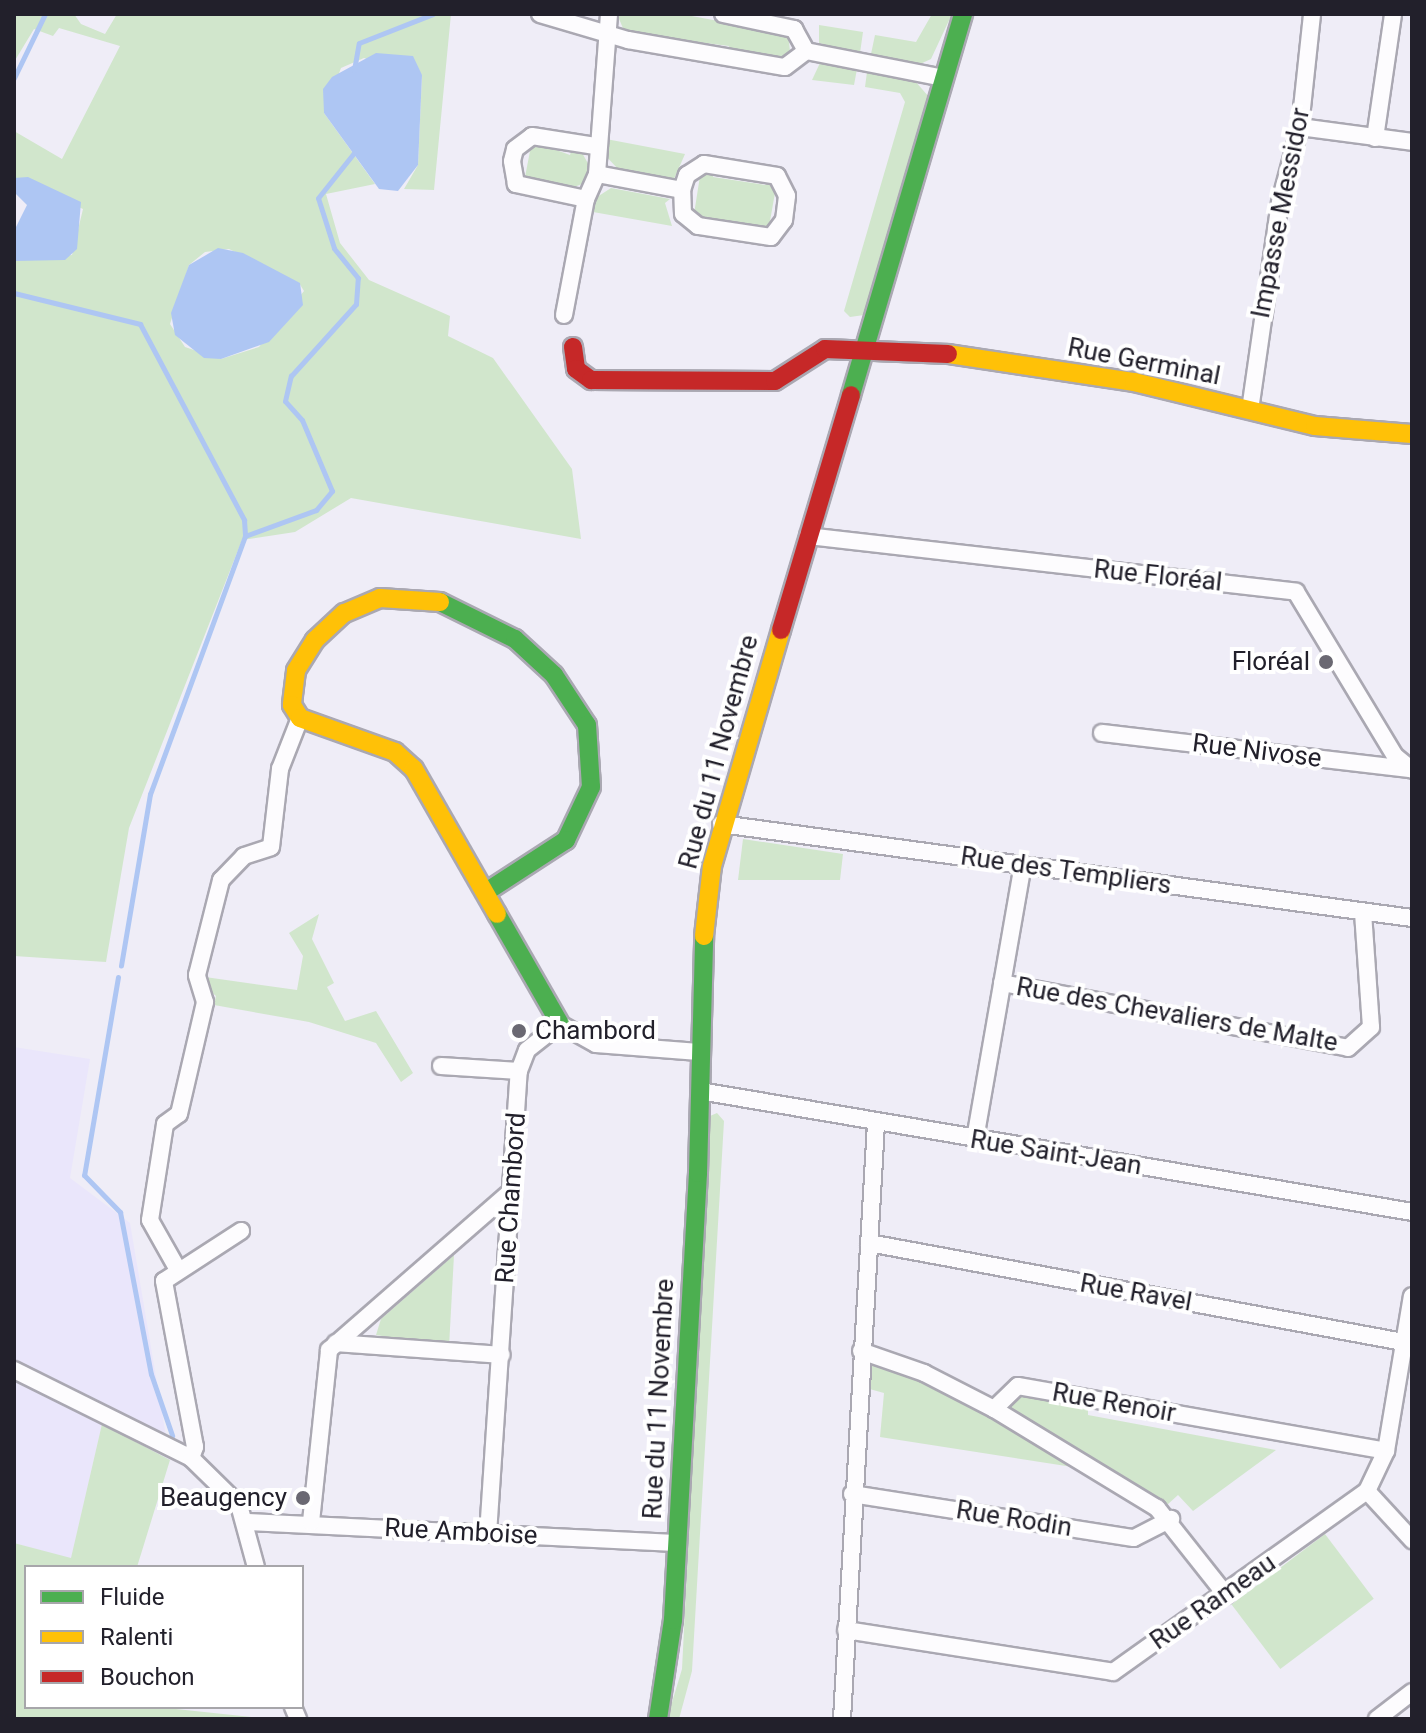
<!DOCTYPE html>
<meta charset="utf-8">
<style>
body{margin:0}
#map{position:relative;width:1426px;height:1733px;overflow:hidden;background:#efedf7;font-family:Roboto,sans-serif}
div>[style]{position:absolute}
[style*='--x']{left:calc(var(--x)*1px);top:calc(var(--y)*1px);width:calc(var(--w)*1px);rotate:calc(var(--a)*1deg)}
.built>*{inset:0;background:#eae6fb}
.green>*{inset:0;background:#d1e6cc;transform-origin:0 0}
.water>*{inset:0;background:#aec6f3}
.stream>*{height:5px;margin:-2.5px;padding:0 2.5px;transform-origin:2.5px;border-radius:2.5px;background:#aec6f3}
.roads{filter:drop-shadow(2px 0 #aaa8b2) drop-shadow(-2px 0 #aaa8b2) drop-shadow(0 2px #aaa8b2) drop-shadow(0 -2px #aaa8b2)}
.street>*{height:16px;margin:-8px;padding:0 8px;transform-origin:8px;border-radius:8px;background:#fdfcfe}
.fast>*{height:18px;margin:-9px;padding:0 9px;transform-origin:9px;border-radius:9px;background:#4caf50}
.slow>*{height:18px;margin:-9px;padding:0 9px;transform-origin:9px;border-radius:9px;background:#ffc107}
.jam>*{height:18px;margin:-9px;padding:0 9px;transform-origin:9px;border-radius:9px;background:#c62828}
.dots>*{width:22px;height:22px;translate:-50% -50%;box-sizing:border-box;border:4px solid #fff;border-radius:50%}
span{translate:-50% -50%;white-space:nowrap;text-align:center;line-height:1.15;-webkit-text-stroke:8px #fff;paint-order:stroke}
.street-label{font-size:26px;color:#22202b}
.poi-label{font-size:26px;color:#22202b}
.right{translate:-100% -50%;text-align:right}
.left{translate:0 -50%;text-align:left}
.frame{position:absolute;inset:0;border:16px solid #22202b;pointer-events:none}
.legend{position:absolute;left:24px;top:1565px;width:280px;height:144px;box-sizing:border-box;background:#fff;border:2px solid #a7a6aa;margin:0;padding:10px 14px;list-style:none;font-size:24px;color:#22202b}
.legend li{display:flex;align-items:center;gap:16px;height:40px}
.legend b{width:40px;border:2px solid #a7a6aa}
</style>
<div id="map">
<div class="built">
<i style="clip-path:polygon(14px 1047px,90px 1059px,70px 1178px,130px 1223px,170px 1460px,102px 1424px,71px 1559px,14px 1543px)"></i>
</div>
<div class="green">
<i style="clip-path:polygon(evenodd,14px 14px,74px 14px,81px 24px,105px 34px,117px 14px,451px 14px,434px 190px,404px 189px,418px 165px,422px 75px,364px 58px,341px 68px,324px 113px,375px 184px,326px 194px,340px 243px,369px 280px,450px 316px,448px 336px,493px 358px,572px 469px,581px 539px,351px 498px,295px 532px,242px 540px,129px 828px,106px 962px,14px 956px,14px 261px,72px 255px,83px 209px,14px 178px,14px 131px,62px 159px,120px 46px,59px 28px,53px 36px,34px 29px,14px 62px,14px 14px,229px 249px,299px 283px,304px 291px,259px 347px,221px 359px,185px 347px,170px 324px,189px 265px,205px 252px,229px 249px)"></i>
<i style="clip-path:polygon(617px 14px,681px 14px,788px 34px,790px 51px,777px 61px,728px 52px,729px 46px,625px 33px)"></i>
<i style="clip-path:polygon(932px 14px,952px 14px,931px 59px,920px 64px,871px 54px,875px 35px,916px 42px)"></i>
<i style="clip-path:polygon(819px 25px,863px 32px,860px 53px,819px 43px)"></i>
<i style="clip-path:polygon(820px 63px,857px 69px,854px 85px,812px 80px)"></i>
<i style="clip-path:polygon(867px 72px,915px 81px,929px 97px,864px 315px,850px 317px,844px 311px,905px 102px,900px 93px,865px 87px)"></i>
<i style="clip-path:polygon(606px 139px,685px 154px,674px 179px,618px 169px,603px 153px)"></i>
<i style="clip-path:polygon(537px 143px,570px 155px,572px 148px,581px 151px,590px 167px,585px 183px,563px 191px,563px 184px,530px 183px,525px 177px,531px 146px)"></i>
<i style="clip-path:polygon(714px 169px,713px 177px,765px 185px,771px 180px,781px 193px,775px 193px,770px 221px,776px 224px,769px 231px,707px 217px,706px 222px,694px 214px,700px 176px)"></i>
<i style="clip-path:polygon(611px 188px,670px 199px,665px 203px,672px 226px,593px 212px,594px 199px)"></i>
<i style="clip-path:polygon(743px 839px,843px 854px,840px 880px,738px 880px)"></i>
<i style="clip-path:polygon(319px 914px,312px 939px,334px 983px,327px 987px,345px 1021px,376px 1011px,413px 1073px,401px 1082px,376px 1043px,309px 1022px,214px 1005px,216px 996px,203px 985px,205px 977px,297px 990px,303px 956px,289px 933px)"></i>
<i style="clip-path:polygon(717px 1113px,724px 1121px,692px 1671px,679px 1719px,667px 1719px,682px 1669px,710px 1116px)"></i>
<i style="clip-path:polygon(454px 1255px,449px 1347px,376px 1335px,381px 1319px)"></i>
<i style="clip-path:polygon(878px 1363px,921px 1380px,1079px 1468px,880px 1437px,884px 1393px,866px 1388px,870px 1365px)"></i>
<i style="clip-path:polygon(1023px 1392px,1088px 1404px,1088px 1415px,1276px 1450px,1193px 1511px,1178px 1495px,1167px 1505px,1012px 1411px,1008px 1403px)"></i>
<i style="clip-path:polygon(102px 1424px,170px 1460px,137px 1567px,26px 1567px,26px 1707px,157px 1707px,270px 1719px,14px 1719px,14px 1543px,71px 1558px)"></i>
<i style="left:1325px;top:1534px;width:81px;height:117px;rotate:53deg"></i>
</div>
<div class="water">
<i style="clip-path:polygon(376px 53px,413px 56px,422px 75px,418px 165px,398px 191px,379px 189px,324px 113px,323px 89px,332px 77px)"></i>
<i style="clip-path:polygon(28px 177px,81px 202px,77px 249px,65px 260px,14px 261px,14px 231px,27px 205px,14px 192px,14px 178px)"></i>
<i style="clip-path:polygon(218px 248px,243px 253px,300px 283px,303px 305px,269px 342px,221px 359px,204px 358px,175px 335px,171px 313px,189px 265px)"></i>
</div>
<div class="stream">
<i style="--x:354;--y:70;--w:27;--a:-80"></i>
<i style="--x:359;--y:43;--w:79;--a:-21.4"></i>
<i style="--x:14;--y:78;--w:71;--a:-64.2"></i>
<i style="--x:14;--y:293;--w:130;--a:13.8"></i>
<i style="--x:140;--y:324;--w:222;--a:62"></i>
<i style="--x:244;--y:520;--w:16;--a:86"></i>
<i style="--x:245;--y:536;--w:275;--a:110.2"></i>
<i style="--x:150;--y:794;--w:174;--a:99.6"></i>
<i style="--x:245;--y:536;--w:76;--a:-20.1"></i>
<i style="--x:316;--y:510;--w:25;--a:-50"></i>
<i style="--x:332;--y:491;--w:77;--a:-112.9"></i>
<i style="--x:302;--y:420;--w:25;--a:-132"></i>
<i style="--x:285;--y:401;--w:26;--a:-77"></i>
<i style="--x:291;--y:376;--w:97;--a:-47.9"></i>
<i style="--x:356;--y:304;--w:26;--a:-86"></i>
<i style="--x:358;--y:278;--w:38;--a:-129"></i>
<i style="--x:334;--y:248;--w:52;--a:-107.7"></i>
<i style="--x:318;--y:198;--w:63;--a:-51.5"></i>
<i style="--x:118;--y:977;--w:201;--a:99.7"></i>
<i style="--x:84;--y:1175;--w:52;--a:45.8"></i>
<i style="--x:120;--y:1212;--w:165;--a:79.2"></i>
<i style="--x:151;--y:1374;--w:65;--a:71"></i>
</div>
<div class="roads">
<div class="street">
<i style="--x:540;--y:14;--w:92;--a:16.5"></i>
<i style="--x:628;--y:40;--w:159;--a:9.8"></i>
<i style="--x:785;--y:67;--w:26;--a:-37"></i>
<i style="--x:723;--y:14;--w:73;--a:11.9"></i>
<i style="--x:794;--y:29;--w:25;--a:61"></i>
<i style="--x:806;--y:51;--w:141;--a:11.1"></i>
<i style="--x:1300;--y:127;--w:113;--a:7.6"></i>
<i style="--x:1375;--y:138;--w:125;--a:-81.7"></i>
<i style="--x:597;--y:174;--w:86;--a:10.7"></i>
<i style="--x:682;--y:190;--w:16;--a:-72"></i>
<i style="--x:687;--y:175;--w:20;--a:-33"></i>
<i style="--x:704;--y:164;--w:74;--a:9.3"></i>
<i style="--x:777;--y:176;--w:22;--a:63"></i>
<i style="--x:787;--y:196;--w:24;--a:97"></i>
<i style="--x:784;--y:220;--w:21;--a:127"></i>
<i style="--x:771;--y:237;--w:74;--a:-171.4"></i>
<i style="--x:698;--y:226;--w:19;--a:-141"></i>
<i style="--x:683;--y:214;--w:24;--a:-92"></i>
<i style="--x:586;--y:199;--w:72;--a:-167.9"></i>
<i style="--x:516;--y:184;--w:23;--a:-100"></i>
<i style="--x:512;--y:161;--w:12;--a:-76"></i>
<i style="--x:515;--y:149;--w:21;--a:-37"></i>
<i style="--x:532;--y:136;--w:64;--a:9"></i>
<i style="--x:564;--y:315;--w:118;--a:-79.3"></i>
<i style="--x:586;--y:199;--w:27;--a:-66"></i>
<i style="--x:597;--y:174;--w:160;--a:-85.7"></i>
<i style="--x:1250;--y:410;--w:210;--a:-81.8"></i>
<i style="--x:1280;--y:202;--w:78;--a:-75.1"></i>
<i style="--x:1300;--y:127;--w:114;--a:-83.9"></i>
<i style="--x:808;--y:536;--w:491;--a:6.5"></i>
<i style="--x:1296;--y:592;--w:192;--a:58.9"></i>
<i style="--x:1395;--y:756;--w:22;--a:39"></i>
<i style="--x:1102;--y:733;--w:310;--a:6.7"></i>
<i style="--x:721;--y:824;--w:697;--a:7.75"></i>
<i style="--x:1002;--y:983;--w:352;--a:10.6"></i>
<i style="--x:1348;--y:1048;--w:31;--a:-42"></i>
<i style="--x:1371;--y:1027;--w:115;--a:-94"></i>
<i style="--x:441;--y:1066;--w:78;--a:3.7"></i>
<i style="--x:700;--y:1091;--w:722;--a:9.64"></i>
<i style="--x:975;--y:1139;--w:278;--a:-80.1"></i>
<i style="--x:869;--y:1243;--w:543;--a:10.5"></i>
<i style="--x:177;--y:1268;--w:55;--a:-119.4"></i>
<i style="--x:150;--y:1220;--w:97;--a:-81.1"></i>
<i style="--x:165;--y:1124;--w:17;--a:-36"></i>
<i style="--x:179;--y:1114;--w:115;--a:-76.9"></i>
<i style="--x:205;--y:1002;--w:28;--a:-107"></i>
<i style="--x:197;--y:975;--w:98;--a:-75.8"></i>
<i style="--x:221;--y:880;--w:33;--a:-46"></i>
<i style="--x:244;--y:856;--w:28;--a:-18"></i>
<i style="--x:271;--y:847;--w:79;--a:-83.4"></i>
<i style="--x:280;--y:769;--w:55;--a:-68.6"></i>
<i style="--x:336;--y:1343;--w:166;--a:4.1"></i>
<i style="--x:861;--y:1351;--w:67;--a:19.2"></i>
<i style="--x:924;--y:1373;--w:79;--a:27.2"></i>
<i style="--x:994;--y:1409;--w:33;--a:-44"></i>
<i style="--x:1018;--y:1386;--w:374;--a:10"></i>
<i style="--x:14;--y:1370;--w:198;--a:26.4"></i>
<i style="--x:191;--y:1458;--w:67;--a:44.4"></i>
<i style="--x:239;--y:1505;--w:64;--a:74.7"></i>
<i style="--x:994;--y:1409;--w:191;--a:31.3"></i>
<i style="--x:1157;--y:1508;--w:111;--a:51.6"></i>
<i style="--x:191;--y:1458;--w:12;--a:-70"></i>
<i style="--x:195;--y:1447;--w:169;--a:-100.6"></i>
<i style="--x:164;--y:1281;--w:92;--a:-33"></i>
<i style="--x:1367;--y:1491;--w:67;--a:47.4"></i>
<i style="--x:852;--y:1494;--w:285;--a:8.9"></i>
<i style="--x:1134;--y:1538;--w:42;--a:-27.2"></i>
<i style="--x:246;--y:1522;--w:432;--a:2.8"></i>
<i style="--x:311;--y:1522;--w:173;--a:-84"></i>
<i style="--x:329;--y:1350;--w:240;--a:-41.1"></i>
<i style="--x:488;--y:1534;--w:464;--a:-86.2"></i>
<i style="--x:519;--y:1071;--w:22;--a:-69"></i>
<i style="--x:527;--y:1050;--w:42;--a:-38.2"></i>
<i style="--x:560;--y:1024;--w:41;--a:29.1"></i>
<i style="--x:596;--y:1044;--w:103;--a:4.4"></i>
<i style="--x:846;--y:1630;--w:270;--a:8.9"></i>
<i style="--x:1113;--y:1672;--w:312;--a:-35.5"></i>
<i style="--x:1367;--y:1491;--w:44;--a:-64.6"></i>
<i style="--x:1386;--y:1451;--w:157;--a:-80.5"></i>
<i style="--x:293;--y:1707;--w:13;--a:67"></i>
<i style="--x:842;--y:1719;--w:597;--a:-86.73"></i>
<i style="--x:1377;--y:1719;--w:44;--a:-37.6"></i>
</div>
<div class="fast">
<i style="--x:851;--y:395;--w:397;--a:-73.6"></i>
<i style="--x:440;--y:602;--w:84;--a:26.3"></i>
<i style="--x:515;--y:639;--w:53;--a:42.7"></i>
<i style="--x:554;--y:675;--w:60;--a:56.6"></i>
<i style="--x:587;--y:725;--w:62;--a:86.3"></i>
<i style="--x:591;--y:787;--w:59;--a:115.3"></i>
<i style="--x:566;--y:840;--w:95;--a:147"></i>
<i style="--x:497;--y:914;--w:127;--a:60.2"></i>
<i style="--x:658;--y:1719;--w:100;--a:-81.4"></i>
<i style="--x:673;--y:1620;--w:448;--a:-86.8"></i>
<i style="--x:698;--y:1173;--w:237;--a:-88.5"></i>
</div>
<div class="slow">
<i style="--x:948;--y:354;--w:188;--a:8.6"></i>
<i style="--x:1134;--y:382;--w:186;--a:13.7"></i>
<i style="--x:1315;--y:426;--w:97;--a:4.7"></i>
<i style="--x:440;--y:602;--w:60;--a:-176.2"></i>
<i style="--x:380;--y:598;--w:39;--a:157"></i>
<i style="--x:344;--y:613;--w:40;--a:137"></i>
<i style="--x:315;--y:640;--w:36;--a:122"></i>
<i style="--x:296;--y:671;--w:34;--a:97"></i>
<i style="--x:292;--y:705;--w:15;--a:58"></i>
<i style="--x:300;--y:718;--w:101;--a:19.7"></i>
<i style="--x:395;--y:752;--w:25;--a:42"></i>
<i style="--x:414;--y:769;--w:167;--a:60.2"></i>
<i style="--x:704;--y:936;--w:70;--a:-83.5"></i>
<i style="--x:712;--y:866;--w:246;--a:-73.7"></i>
</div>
<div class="jam">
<i style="--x:573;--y:347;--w:22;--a:82"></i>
<i style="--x:576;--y:369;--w:19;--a:36"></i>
<i style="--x:591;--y:380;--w:184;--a:0.3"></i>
<i style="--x:775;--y:381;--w:59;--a:-32.6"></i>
<i style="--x:825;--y:349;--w:123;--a:2.3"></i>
<i style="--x:781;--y:630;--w:245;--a:-73.4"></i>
</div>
</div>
<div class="dots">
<i style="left:1326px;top:662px;background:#6a6872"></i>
<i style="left:519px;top:1031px;background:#6a6872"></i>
<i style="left:303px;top:1498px;background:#6a6872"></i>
</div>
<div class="street-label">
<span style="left:1281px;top:213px;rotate:-79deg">Impasse Messidor</span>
<span style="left:1144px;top:362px;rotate:11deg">Rue Germinal</span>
<span style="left:1158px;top:576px;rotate:6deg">Rue Floréal</span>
<span style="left:1257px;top:751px;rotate:7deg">Rue Nivose</span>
<span style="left:719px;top:752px;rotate:-75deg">Rue du 11 Novembre</span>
<span style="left:1066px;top:871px;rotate:8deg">Rue des Templiers</span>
<span style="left:1177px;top:1015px;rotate:10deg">Rue des Chevaliers de Malte</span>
<span style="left:1056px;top:1153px;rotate:9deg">Rue Saint-Jean</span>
<span style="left:511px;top:1198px;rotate:-86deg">Rue Chambord</span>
<span style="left:1136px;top:1293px;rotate:10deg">Rue Ravel</span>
<span style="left:659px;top:1399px;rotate:-87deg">Rue du 11 Novembre</span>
<span style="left:1114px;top:1403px;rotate:10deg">Rue Renoir</span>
<span style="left:1014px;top:1519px;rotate:9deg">Rue Rodin</span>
<span style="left:461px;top:1532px;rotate:3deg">Rue Amboise</span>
<span style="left:1213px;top:1602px;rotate:-35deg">Rue Rameau</span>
</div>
<div class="poi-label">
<span class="right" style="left:1310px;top:662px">Floréal</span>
<span class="left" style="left:535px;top:1031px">Chambord</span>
<span class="right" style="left:287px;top:1498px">Beaugency</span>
</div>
<div class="frame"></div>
<ul class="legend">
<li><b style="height:10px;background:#4caf50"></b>Fluide</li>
<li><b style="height:10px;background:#ffc107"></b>Ralenti</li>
<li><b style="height:10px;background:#c62828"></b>Bouchon</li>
</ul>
</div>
